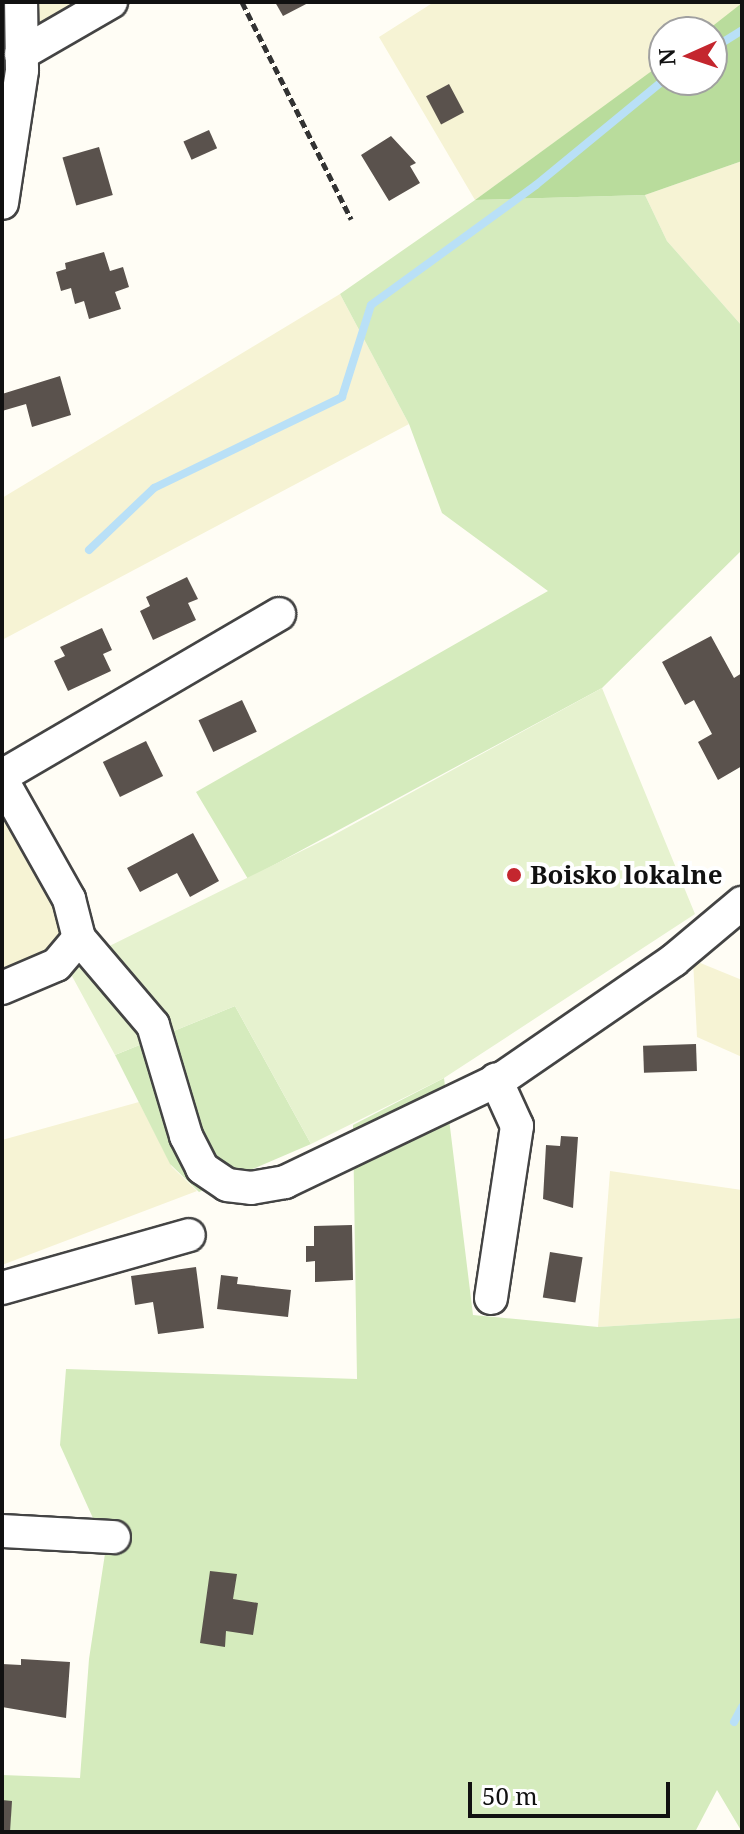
<!DOCTYPE html>
<style>
body{margin:0}
#map{position:relative;width:744px;height:1834px;overflow:hidden;background:#fffdf5;font-family:"Noto Serif",serif}
div>[style]{position:absolute}
[style*='--x']{left:calc(var(--x)*1px);top:calc(var(--y)*1px);width:calc(var(--w)*1px);rotate:calc(var(--a)*1deg)}
.farmland>*{inset:0;background:#f6f3d4}
.green>*{inset:0;background:#d5ebbd}
.forest>*{inset:0;background:#b9dc9c}
.pitch>*{inset:0;background:#e6f2cf}
.stream>*{height:8px;margin:-4px;padding:0 4px;transform-origin:4px;border-radius:4px;background:#b9e0f7}
.building>*{inset:0;background:#5a524d;transform-origin:0 0}
.path>*{height:5px;margin-top:-2.5px;transform-origin:0;background:repeating-linear-gradient(90deg,#333 0 8px,transparent 0 12px)}
.roads{filter:drop-shadow(2px 0 #444) drop-shadow(-2px 0 #444) drop-shadow(0 2px #444) drop-shadow(0 -2px #444)}
.minor>*{height:32px;margin:-16px;padding:0 16px;transform-origin:16px;border-radius:16px;background:#fff}
.dots>*{width:22px;height:22px;translate:-50% -50%;box-sizing:border-box;border:4px solid #fff;border-radius:50%}
span{translate:-50% -50%;white-space:nowrap;text-align:center;line-height:1.15;-webkit-text-stroke:8px #fff;paint-order:stroke}
.poi-label{font-size:26px;color:#111;font-weight:700}
.left{translate:0 -50%;text-align:left}
.frame{position:absolute;inset:0;border:4px solid #111;pointer-events:none}
.north{position:absolute;left:648px;top:16px;width:80px;height:80px;box-sizing:border-box;background:#fff;border:2px solid #a0a0a0;border-radius:50%;rotate:267deg;font-size:22px;font-weight:700;line-height:32px;text-align:center;color:#111}
.north::after{content:'';display:block;margin:auto;width:28px;height:36px;background:#c4262e;clip-path:polygon(50% 0,100% 100%,50% 72%,0 100%)}
.scale{position:absolute;left:468px;top:1782px;width:202px;height:36px;box-sizing:border-box;border:4px solid #111;border-top:0;padding-left:10px;font-size:24px;line-height:28px;white-space:nowrap;color:#111;-webkit-text-stroke:6px #fff;paint-order:stroke}
</style>
<div id="map">
<div class="farmland">
<i style="clip-path:polygon(2px 2px,93px 2px,2px 44px)"></i>
<i style="clip-path:polygon(434px 2px,742px 2px,742px 5px,708px 32px,664px 32px,664px 63px,475px 200px,379px 37px)"></i>
<i style="clip-path:polygon(742px 161px,742px 326px,667px 241px,645px 195px)"></i>
<i style="clip-path:polygon(340px 294px,409px 424px,2px 640px,2px 498px)"></i>
<i style="clip-path:polygon(2px 785px,54px 868px,67px 967px,2px 976px)"></i>
<i style="clip-path:polygon(693px 960px,742px 980px,742px 1057px,697px 1037px)"></i>
<i style="clip-path:polygon(139px 1102px,172px 1167px,197px 1191px,2px 1265px,2px 1140px)"></i>
<i style="clip-path:polygon(610px 1171px,742px 1190px,742px 1318px,598px 1327px)"></i>
</div>
<div class="green">
<i style="clip-path:polygon(645px 195px,667px 241px,742px 326px,742px 550px,602px 688px,248px 879px,196px 792px,548px 591px,442px 513px,409px 424px,340px 294px,475px 200px)"></i>
<i style="clip-path:polygon(235px 1006px,311px 1144px,199px 1192px,170px 1164px,115px 1055px)"></i>
<i style="clip-path:polygon(444px 1078px,473px 1315px,598px 1327px,742px 1318px,742px 1832px,717px 1790px,695px 1832px,2px 1832px,2px 1775px,80px 1778px,89px 1659px,106px 1547px,60px 1445px,66px 1369px,357px 1379px,353px 1125px)"></i>
</div>
<div class="forest">
<i style="clip-path:polygon(742px 3px,742px 161px,645px 195px,475px 200px,664px 62px,664px 80px,712px 80px,712px 32px,705px 32px)"></i>
</div>
<div class="pitch">
<i style="clip-path:polygon(602px 688px,695px 914px,444px 1078px,311px 1144px,235px 1006px,115px 1055px,67px 967px,332px 836px)"></i>
</div>
<div class="stream">
<i style="--x:712;--y:49;--w:36;--a:-32"></i>
<i style="--x:89;--y:550;--w:90;--a:-43.6"></i>
<i style="--x:154;--y:488;--w:209;--a:-25.8"></i>
<i style="--x:342;--y:397;--w:96;--a:-72.5"></i>
<i style="--x:371;--y:305;--w:204;--a:-36"></i>
<i style="--x:536;--y:185;--w:166;--a:-39.4"></i>
<i style="--x:734;--y:1722;--w:17;--a:-62"></i>
</div>
<div class="building">
<i style="clip-path:polygon(275px 2px,310px 2px,283px 16px)"></i>
<i style="left:449px;top:84px;width:32px;height:26px;rotate:62deg"></i>
<i style="left:209px;top:130px;width:20px;height:28px;rotate:66deg"></i>
<i style="clip-path:polygon(391px 136px,416px 163px,410px 166px,420px 183px,389px 201px,361px 155px)"></i>
<i style="left:99px;top:147px;width:50px;height:38px;rotate:74deg"></i>
<i style="clip-path:polygon(104px 252px,110px 271px,123px 267px,129px 287px,115px 292px,121px 309px,89px 319px,84px 301px,75px 304px,71px 288px,61px 291px,56px 272px,66px 269px,65px 263px)"></i>
<i style="clip-path:polygon(60px 376px,71px 415px,32px 427px,26px 404px,2px 411px,2px 394px)"></i>
<i style="clip-path:polygon(187px 577px,198px 599px,188px 603px,196px 620px,153px 640px,140px 611px,150px 606px,146px 597px)"></i>
<i style="clip-path:polygon(102px 628px,112px 650px,103px 654px,111px 671px,68px 691px,54px 661px,65px 656px,60px 647px)"></i>
<i style="clip-path:polygon(711px 636px,734px 678px,742px 673px,742px 766px,718px 780px,698px 742px,712px 734px,694px 700px,685px 705px,662px 662px)"></i>
<i style="left:242px;top:700px;width:35px;height:48px;rotate:65deg"></i>
<i style="left:146px;top:741px;width:39px;height:48px;rotate:64deg"></i>
<i style="clip-path:polygon(193px 833px,219px 881px,190px 897px,177px 873px,140px 892px,127px 868px)"></i>
<i style="left:696px;top:1044px;width:27px;height:53px;rotate:88deg"></i>
<i style="clip-path:polygon(561px 1136px,578px 1137px,573px 1208px,543px 1199px,546px 1145px,560px 1146px)"></i>
<i style="clip-path:polygon(352px 1225px,353px 1280px,315px 1282px,315px 1261px,306px 1262px,306px 1246px,314px 1246px,314px 1226px)"></i>
<i style="left:550px;top:1252px;width:33px;height:46px;rotate:9deg"></i>
<i style="clip-path:polygon(196px 1267px,204px 1328px,158px 1334px,153px 1302px,135px 1305px,131px 1276px)"></i>
<i style="clip-path:polygon(221px 1275px,238px 1277px,237px 1284px,291px 1290px,288px 1317px,217px 1309px)"></i>
<i style="clip-path:polygon(210px 1571px,237px 1574px,233px 1599px,258px 1603px,253px 1635px,226px 1631px,225px 1647px,200px 1643px)"></i>
<i style="clip-path:polygon(21px 1659px,70px 1662px,66px 1718px,2px 1707px,2px 1664px,21px 1665px)"></i>
<i style="clip-path:polygon(2px 1800px,12px 1801px,10px 1832px,2px 1832px)"></i>
</div>
<div class="path">
<i style="--x:242;--y:2;--w:243;--a:63.3"></i>
</div>
<div class="roads">
<div class="minor">
<i style="--x:21;--y:54;--w:104;--a:-30"></i>
<i style="--x:2;--y:203;--w:134;--a:-81.4"></i>
<i style="--x:22;--y:70;--w:68;--a:-90.8"></i>
<i style="--x:2;--y:776;--w:321;--a:-30.3"></i>
<i style="--x:2;--y:780;--w:137;--a:60.6"></i>
<i style="--x:69;--y:899;--w:40;--a:75.6"></i>
<i style="--x:79;--y:938;--w:35;--a:130"></i>
<i style="--x:56;--y:965;--w:59;--a:156.9"></i>
<i style="--x:79;--y:938;--w:114;--a:49.6"></i>
<i style="--x:153;--y:1025;--w:116;--a:73.4"></i>
<i style="--x:186;--y:1136;--w:36;--a:63"></i>
<i style="--x:202;--y:1168;--w:30;--a:34"></i>
<i style="--x:227;--y:1185;--w:24;--a:7"></i>
<i style="--x:251;--y:1188;--w:35;--a:-10"></i>
<i style="--x:285;--y:1182;--w:243;--a:-25.6"></i>
<i style="--x:504;--y:1077;--w:206;--a:-34.5"></i>
<i style="--x:674;--y:960;--w:89;--a:-40"></i>
<i style="--x:2;--y:1288;--w:194;--a:-15.8"></i>
<i style="--x:491;--y:1298;--w:174;--a:-81.4"></i>
<i style="--x:517;--y:1126;--w:51;--a:-114.5"></i>
<i style="--x:2;--y:1531;--w:112;--a:3.1"></i>
</div>
</div>
<div class="dots">
<i style="left:514px;top:875px;background:#c4262e"></i>
</div>
<div class="poi-label">
<span class="left" style="left:530px;top:875px">Boisko lokalne</span>
</div>
<div class="frame"></div>
<div class="north">N</div>
<div class="scale">50 m</div>
</div>
